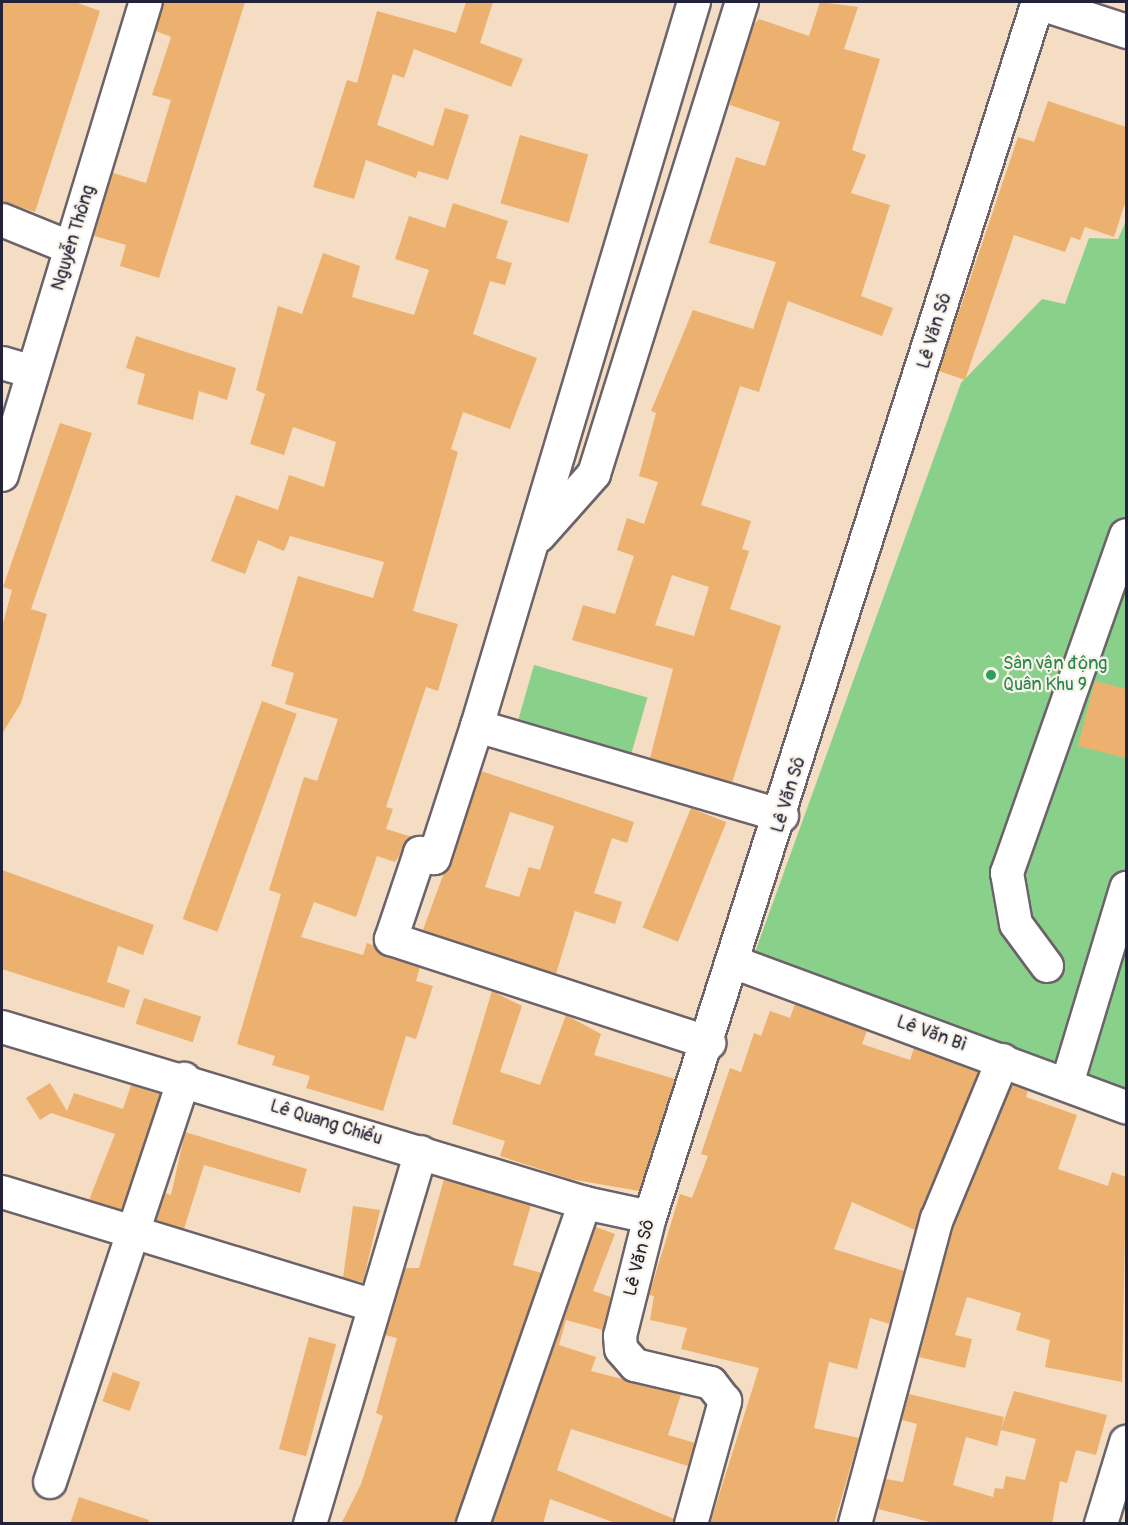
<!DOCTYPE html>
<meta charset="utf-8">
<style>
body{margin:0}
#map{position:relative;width:1128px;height:1525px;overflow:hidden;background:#f4ddc2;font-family:Pangolin,sans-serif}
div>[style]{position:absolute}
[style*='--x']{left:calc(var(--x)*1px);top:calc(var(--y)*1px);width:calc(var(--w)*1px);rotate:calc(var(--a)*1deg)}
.green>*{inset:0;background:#89d08b;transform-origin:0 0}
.building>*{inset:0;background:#ecb16f;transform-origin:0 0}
.roads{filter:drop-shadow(2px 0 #6c636a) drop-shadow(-2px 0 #6c636a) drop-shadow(0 2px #6c636a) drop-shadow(0 -2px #6c636a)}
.minor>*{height:32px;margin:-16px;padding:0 16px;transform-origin:16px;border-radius:16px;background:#fff}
.highway>*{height:33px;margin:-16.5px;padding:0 16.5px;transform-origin:16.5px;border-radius:16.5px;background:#fff}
.dots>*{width:16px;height:16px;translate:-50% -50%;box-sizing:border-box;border:3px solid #f7f3e8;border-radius:50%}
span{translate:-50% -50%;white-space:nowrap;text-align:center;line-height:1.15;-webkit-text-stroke:4.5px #f7f3e8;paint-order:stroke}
.street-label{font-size:18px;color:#22223b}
.leisure-label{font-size:18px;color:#27864d}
.left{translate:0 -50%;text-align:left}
.frame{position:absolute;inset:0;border:3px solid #22223b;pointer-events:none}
</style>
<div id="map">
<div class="green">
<i style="clip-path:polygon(1126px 221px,1126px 1101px,750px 966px,961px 383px,1042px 299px,1065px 304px,1089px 238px,1118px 239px)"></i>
<i style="left:534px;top:665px;width:118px;height:58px;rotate:16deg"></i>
</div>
<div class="building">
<i style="clip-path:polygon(2px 2px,75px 2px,100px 11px,35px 212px,2px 201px)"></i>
<i style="clip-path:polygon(164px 2px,245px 2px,159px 278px,120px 266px,126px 245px,94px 236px,113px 173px,146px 183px,171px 100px,152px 95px,171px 37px,156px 31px)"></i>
<i style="clip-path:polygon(466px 2px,493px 2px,480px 43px,523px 59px,511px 87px,414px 49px,404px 78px,393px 74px,377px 125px,433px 146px,445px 108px,469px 115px,448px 180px,418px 171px,416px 178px,366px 160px,354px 199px,313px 187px,347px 80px,357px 83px,377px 11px,456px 33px)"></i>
<i style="clip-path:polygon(evenodd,820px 2px,858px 7px,844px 49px,880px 59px,852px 150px,866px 155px,851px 193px,890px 205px,861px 296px,893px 308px,882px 336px,788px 301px,759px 392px,740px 386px,701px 505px,751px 521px,742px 549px,749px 551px,730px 609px,781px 626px,732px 783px,650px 758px,673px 669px,572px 640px,583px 605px,615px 614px,634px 556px,617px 550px,627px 518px,644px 524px,658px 482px,639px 476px,656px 413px,651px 411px,693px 310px,753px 329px,776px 262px,709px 243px,736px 157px,765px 166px,780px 122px,730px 105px,732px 93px,754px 24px,759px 19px,809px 36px,820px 2px,672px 575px,709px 587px,694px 636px,655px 625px,672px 575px)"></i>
<i style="clip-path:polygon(1048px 101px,1126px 127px,1126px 200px,1114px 237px,1085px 227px,1080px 240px,1071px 237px,1065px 252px,1014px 235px,965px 380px,939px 371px,1018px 137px,1034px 142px)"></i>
<i style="left:520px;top:135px;width:71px;height:71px;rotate:16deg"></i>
<i style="clip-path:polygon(453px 203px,508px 221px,496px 258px,512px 263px,505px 285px,490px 281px,473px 334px,537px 358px,510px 429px,463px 412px,451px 449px,458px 452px,413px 611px,458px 624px,438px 691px,426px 687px,386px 807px,393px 809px,386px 829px,412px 837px,395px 862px,377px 856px,356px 917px,314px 902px,301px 937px,363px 955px,367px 943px,375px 946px,385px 956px,420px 967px,416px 981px,433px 986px,416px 1039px,406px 1036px,383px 1111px,306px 1088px,310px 1076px,272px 1065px,275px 1056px,237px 1044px,281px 894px,269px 890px,304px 777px,317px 781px,338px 719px,285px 704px,294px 673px,271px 666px,298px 576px,373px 598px,384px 562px,290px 536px,284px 551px,258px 540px,245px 574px,211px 561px,236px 495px,278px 510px,289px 475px,324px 487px,336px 442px,293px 427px,284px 455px,250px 444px,265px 394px,256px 390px,278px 306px,302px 314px,323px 253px,360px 266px,352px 297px,414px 315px,429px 270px,395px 259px,409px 216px,445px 228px)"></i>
<i style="clip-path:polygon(136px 336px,236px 368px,227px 400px,199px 391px,193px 420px,137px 404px,145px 374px,126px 368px)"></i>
<i style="clip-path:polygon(60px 423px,92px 433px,31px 609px,47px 614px,21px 703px,2px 734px,2px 627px,12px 590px,3px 587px)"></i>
<i style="clip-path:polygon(1095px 681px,1126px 689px,1126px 758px,1078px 746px)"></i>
<i style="left:262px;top:701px;width:37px;height:232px;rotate:20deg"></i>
<i style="clip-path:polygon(evenodd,481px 771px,634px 822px,627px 843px,612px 838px,594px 893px,622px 902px,615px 924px,575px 911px,556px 974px,423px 930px,481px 771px,510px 812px,554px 826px,540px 870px,529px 867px,519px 897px,485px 887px,510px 812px)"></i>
<i style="left:691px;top:808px;width:38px;height:129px;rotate:22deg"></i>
<i style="clip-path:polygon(2px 870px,154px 925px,143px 955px,118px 946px,107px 982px,130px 990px,124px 1008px,2px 969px)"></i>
<i style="clip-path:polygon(492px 991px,522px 1006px,500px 1072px,540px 1085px,566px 1015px,601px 1034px,594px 1055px,675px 1079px,639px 1191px,570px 1179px,500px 1156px,505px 1141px,452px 1124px)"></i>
<i style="left:144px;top:998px;width:60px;height:27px;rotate:18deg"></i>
<i style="clip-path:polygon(795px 1004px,867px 1031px,862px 1044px,910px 1060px,914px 1048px,979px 1072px,915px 1230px,852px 1202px,834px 1249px,904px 1271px,890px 1324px,870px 1318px,857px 1369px,829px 1362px,814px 1428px,859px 1438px,834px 1524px,710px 1524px,759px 1368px,681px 1349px,687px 1328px,650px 1320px,654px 1296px,649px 1295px,680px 1194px,692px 1198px,708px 1156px,701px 1154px,730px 1068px,741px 1072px,754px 1033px,761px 1036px,770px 1011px,790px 1018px)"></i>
<i style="clip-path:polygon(50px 1083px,67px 1111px,74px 1093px,123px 1109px,131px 1085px,160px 1094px,122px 1210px,89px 1200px,115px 1134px,51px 1113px,40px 1120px,26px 1098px)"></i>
<i style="clip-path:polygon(1012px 1084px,1028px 1090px,1026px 1097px,1077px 1115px,1058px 1169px,1108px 1186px,1112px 1172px,1126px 1177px,1122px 1382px,1045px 1367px,1050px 1340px,1016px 1330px,1021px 1313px,967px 1297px,955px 1335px,972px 1339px,965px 1368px,919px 1357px,954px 1225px)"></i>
<i style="clip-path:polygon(185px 1132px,307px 1169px,300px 1193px,204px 1165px,184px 1229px,156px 1220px,165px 1193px,171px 1195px)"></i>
<i style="clip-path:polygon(444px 1179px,531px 1205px,513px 1265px,542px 1273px,456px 1524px,341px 1524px,361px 1484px,383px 1416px,376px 1413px,397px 1338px,385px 1335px,405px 1268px,419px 1268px)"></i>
<i style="clip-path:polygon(353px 1206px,380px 1210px,363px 1282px,343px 1278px)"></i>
<i style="clip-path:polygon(596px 1227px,615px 1234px,593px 1291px,611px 1297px,603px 1330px,566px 1320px,559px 1345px,596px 1357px,591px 1371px,681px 1394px,668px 1435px,695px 1443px,688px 1466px,571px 1429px,557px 1470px,674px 1519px,674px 1524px,618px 1524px,550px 1499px,543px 1524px,492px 1524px)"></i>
<i style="left:309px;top:1337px;width:28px;height:116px;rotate:15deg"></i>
<i style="left:113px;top:1372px;width:29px;height:31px;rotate:20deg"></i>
<i style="clip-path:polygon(evenodd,1014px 1391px,1107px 1415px,1096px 1455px,1076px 1450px,1067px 1483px,1060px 1481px,1052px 1524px,938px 1524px,878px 1509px,886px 1479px,903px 1482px,917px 1424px,902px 1420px,909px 1394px,1004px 1417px,1001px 1430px,1014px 1391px,1001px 1430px,1036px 1439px,1025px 1480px,1006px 1476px,1003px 1489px,995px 1488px,993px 1497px,953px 1485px,966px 1437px,997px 1446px,1001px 1430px)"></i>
<i style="clip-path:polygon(79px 1497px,149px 1520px,148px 1524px,70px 1524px)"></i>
</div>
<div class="roads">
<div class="minor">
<i style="--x:694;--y:2;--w:756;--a:106.68"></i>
<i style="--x:477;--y:726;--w:139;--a:108"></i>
<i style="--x:434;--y:858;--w:15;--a:-160"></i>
<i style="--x:420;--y:853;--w:91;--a:108.6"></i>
<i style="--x:391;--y:939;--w:335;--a:18.1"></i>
<i style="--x:2;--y:220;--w:74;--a:22.1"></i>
<i style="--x:2;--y:363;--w:32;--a:16"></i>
<i style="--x:2;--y:475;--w:494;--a:-73.1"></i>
<i style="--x:539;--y:536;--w:83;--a:-48.4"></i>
<i style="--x:594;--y:474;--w:495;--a:-72.6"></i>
<i style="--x:477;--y:726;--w:318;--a:16.4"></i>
<i style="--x:736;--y:963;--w:416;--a:20.3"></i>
<i style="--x:1047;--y:966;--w:52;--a:-126.4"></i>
<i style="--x:1016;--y:924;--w:52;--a:-100"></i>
<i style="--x:1007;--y:873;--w:358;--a:-70.6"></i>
<i style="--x:2;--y:1027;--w:609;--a:16.8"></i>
<i style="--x:585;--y:1203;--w:66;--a:12.2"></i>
<i style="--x:1067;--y:1084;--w:205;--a:-73.2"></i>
<i style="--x:2;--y:1192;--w:389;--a:17"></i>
<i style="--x:50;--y:1482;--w:425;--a:-71.6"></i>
<i style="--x:310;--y:1524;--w:388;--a:-73.4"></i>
<i style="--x:473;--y:1524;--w:340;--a:-70.8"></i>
<i style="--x:691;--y:1524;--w:128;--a:-74.5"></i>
<i style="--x:725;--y:1401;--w:23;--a:-128"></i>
<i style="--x:711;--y:1383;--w:78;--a:-166.7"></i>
<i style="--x:635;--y:1365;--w:21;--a:-131"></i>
<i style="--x:621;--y:1349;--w:13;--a:-94"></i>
<i style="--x:620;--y:1336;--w:123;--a:-75.9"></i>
<i style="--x:650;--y:1217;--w:1275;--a:-72.29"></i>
<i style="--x:855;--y:1524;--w:316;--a:-75"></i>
<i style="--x:937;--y:1219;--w:172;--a:-67.5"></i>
<i style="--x:1101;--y:1524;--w:86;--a:-73"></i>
</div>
<div class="highway">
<i style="--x:1037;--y:2;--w:94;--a:18"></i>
</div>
</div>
<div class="dots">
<i style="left:991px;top:675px;background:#2e9e5b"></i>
</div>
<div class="street-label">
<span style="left:74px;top:238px;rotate:-73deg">Nguyễn Thông</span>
<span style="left:935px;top:331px;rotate:-73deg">Lê Văn Sô</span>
<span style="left:789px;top:795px;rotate:-73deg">Lê Văn Sô</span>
<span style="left:931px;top:1034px;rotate:20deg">Lê Văn Bì</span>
<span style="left:326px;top:1123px;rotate:17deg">Lê Quang Chiểu</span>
<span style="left:640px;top:1258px;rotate:-76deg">Lê Văn Sô</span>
</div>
<div class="leisure-label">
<span class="left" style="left:1003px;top:675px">Sân vận động<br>Quân Khu 9</span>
</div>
<div class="frame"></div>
</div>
